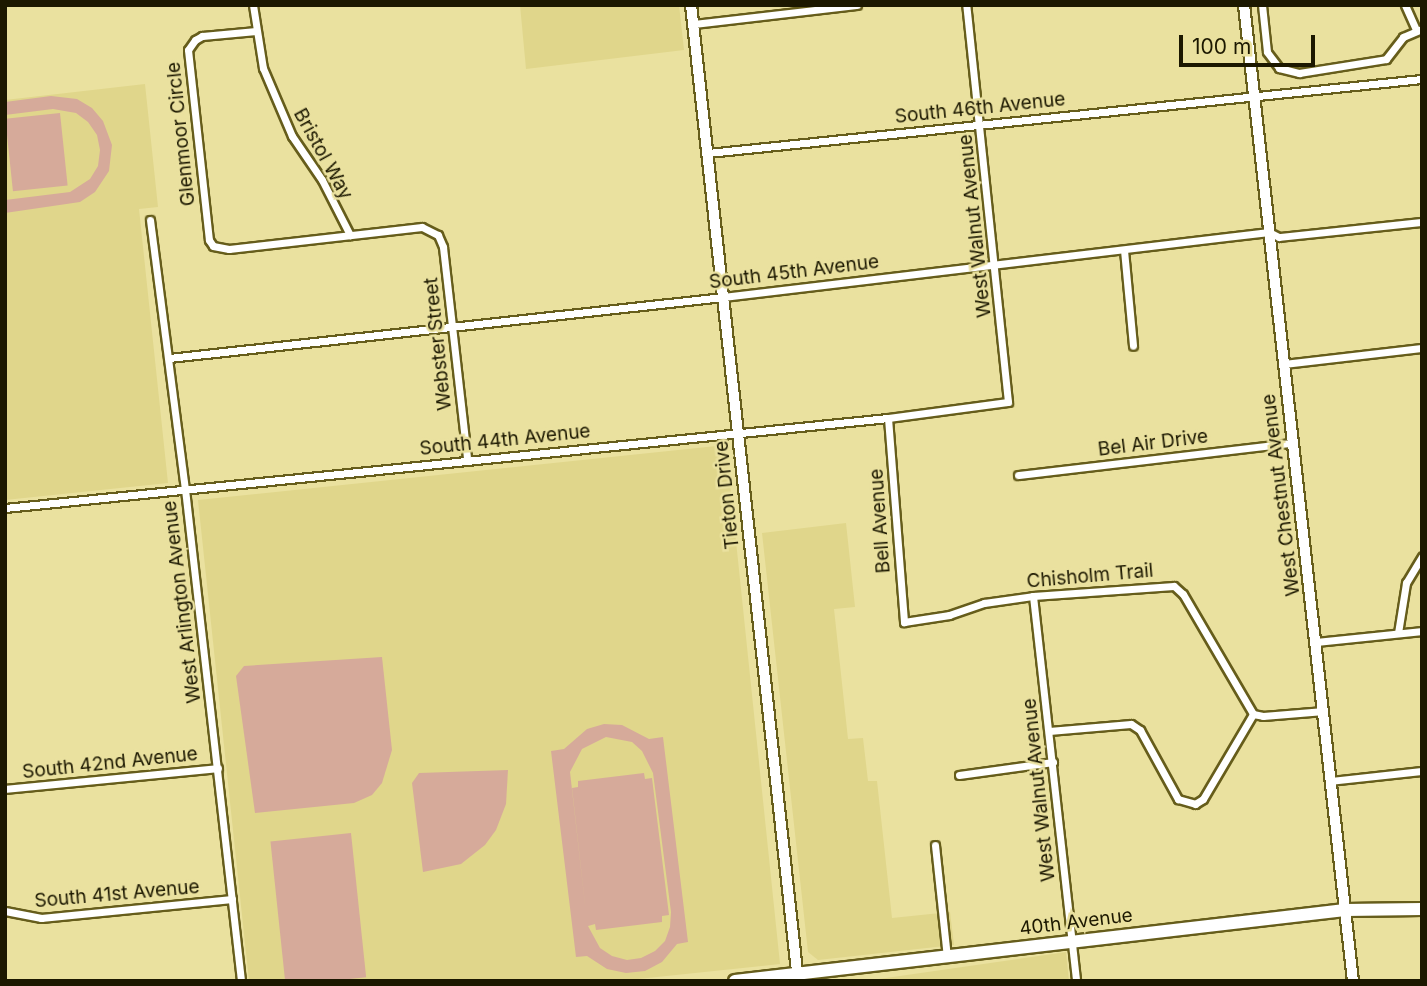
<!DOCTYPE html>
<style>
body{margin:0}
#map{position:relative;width:1427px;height:986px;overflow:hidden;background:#eae19f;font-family:Inter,sans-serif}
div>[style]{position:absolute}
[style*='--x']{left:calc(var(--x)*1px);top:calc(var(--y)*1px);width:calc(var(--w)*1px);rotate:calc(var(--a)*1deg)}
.built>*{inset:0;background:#e0d68b}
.green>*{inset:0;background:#d6aa9a;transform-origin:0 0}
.roads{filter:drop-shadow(2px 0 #665d1b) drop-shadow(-2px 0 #665d1b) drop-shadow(0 2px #665d1b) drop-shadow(0 -2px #665d1b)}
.street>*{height:7px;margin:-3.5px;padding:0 3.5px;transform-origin:3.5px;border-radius:3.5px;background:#fff}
.secondary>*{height:10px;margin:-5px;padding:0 5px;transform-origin:5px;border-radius:5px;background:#fff}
.primary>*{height:12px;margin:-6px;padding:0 6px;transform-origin:6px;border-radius:6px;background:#fff}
span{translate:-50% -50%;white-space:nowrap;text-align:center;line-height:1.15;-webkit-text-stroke:5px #eae19f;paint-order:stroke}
.street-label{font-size:19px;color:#1c1800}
.frame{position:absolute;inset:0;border:7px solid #1c1800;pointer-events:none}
.scale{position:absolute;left:1179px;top:35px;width:136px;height:32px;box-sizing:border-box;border:4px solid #1c1800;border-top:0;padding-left:9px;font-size:21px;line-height:24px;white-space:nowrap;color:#1c1800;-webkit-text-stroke:5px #eae19f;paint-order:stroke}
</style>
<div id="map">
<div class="built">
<i style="clip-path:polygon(520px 5px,679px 5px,684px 50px,526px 69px)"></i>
<i style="clip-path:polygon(145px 84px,158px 207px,139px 209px,168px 483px,5px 500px,5px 100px)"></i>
<i style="clip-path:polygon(726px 445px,780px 964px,619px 981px,249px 981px,198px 500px)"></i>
<i style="clip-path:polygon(846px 523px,855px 607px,834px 609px,848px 739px,863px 738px,868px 781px,877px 781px,892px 918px,950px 912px,954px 945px,818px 960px,808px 952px,762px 533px)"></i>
<i style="clip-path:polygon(1066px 952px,1069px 981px,865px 981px)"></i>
</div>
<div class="green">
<i style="clip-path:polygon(51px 96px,77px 99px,92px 108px,103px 121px,112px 145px,109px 171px,95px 192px,80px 202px,5px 213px,5px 200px,70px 192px,90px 179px,98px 166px,100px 150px,97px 135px,88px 122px,76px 113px,53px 109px,5px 115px,5px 102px)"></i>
<i style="left:60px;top:113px;width:73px;height:55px;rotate:84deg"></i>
<i style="clip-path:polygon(382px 657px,392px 750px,382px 783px,372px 795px,354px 803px,255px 813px,236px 676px,244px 666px)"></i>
<i style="clip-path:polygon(evenodd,604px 724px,622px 725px,649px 739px,663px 737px,688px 942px,677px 944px,662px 962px,645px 971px,626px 973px,607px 969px,587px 956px,576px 957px,551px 751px,564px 749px,587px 729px,604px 724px,606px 737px,632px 742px,642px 751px,653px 773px,671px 912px,670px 927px,665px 941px,655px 951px,641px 958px,627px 960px,612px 956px,600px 948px,588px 926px,595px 924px,596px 930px,662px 922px,662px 916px,669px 915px,652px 778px,645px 779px,644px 773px,578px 781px,578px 787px,572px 788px,587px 922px,570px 772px,582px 749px,606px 737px)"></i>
<i style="clip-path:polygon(508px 770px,506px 804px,496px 830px,485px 845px,461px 864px,423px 872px,412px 783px,419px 773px)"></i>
<i style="left:351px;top:833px;width:145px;height:81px;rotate:84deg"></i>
</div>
<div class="roads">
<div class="street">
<i style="--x:253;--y:5;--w:64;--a:81"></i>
<i style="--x:263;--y:68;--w:74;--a:66.9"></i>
<i style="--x:292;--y:136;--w:53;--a:55.7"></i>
<i style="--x:322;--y:180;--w:62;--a:63"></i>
<i style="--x:1262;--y:5;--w:47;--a:83.9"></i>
<i style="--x:1267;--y:52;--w:20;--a:53"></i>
<i style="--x:1279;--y:68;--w:21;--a:14"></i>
<i style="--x:1299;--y:73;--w:88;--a:-9.1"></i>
<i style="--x:1386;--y:59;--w:28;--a:-52"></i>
<i style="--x:1403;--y:37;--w:21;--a:-23"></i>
<i style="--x:1405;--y:5;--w:27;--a:66"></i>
<i style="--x:693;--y:24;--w:165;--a:-6.6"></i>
<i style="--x:256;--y:31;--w:54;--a:174.7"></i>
<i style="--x:202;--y:36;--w:8;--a:150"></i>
<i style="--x:195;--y:40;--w:12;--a:125"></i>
<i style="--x:188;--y:50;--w:191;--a:83.7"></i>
<i style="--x:209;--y:240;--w:7;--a:56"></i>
<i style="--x:213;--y:246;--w:16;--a:11"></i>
<i style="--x:229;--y:249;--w:194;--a:-6.5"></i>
<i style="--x:422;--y:227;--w:18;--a:27"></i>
<i style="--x:438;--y:235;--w:13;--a:67"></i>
<i style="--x:443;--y:247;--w:213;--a:83.5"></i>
<i style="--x:708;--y:153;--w:718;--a:-5.92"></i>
<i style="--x:150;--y:220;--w:271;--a:82.6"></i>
<i style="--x:185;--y:489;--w:495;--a:83.5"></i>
<i style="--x:1124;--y:250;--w:96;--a:84.6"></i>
<i style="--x:169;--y:358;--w:557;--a:-6.28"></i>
<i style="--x:723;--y:297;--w:550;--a:-6.79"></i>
<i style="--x:1269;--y:232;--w:11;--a:27"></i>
<i style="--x:1279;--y:237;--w:144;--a:-6"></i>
<i style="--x:1283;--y:364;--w:140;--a:-6.6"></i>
<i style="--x:888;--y:418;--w:205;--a:85.5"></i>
<i style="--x:904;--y:622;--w:46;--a:-8.8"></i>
<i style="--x:949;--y:615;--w:37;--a:-19"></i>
<i style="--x:984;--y:603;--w:49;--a:-8.1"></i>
<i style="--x:1033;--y:596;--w:141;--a:-4.1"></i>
<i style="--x:1174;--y:586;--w:12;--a:42"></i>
<i style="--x:1183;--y:594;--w:139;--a:59.7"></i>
<i style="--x:1018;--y:475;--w:276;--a:-6.7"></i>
<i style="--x:5;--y:508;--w:888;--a:-5.82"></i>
<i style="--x:888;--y:418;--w:121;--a:-7.6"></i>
<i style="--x:1008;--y:402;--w:399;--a:-96"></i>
<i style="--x:1033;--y:596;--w:387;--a:83.6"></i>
<i style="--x:1398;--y:633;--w:51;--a:-80.9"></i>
<i style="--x:1406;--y:583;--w:31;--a:-59"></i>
<i style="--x:1316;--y:642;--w:107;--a:-5.9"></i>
<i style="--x:1253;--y:714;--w:10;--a:11"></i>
<i style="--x:1263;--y:716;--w:61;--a:-4.7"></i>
<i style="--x:1049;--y:731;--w:82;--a:-4.9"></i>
<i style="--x:1131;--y:724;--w:11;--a:34"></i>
<i style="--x:1140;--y:730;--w:79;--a:61.2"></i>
<i style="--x:1178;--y:799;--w:18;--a:16"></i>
<i style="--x:1195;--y:804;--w:9;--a:-32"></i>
<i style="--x:1203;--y:799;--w:99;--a:-59.5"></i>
<i style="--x:959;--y:775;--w:95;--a:-7.9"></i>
<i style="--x:1330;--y:781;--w:93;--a:-6.2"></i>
<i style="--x:5;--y:789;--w:214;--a:-5.6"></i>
<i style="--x:935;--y:845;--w:113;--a:83.9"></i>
<i style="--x:5;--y:911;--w:37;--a:11"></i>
<i style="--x:41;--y:918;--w:192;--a:-5.7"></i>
</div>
<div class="secondary">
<i style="--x:691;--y:5;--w:982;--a:83.74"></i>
<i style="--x:1244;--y:5;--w:982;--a:83.63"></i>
</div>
<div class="primary">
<i style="--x:735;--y:981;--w:614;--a:-6.64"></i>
<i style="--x:1345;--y:910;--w:77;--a:-0.7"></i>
</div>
</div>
<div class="street-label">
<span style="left:980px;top:108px;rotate:-6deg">South 46th Avenue</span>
<span style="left:181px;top:134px;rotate:-96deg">Glenmoor Circle</span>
<span style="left:323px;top:154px;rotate:61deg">Bristol Way</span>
<span style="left:975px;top:226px;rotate:-96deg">West Walnut Avenue</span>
<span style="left:794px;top:272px;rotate:-7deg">South 45th Avenue</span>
<span style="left:438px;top:344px;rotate:-96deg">Webster Street</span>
<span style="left:505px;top:440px;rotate:-6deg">South 44th Avenue</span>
<span style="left:1153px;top:443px;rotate:-7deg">Bel Air Drive</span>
<span style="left:727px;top:495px;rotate:-96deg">Tieton Drive</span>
<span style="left:1281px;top:495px;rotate:-97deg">West Chestnut Avenue</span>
<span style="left:880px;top:521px;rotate:-94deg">Bell Avenue</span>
<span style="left:1090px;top:576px;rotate:-5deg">Chisholm Trail</span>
<span style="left:182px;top:602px;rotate:-97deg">West Arlington Avenue</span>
<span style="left:110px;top:763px;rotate:-6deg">South 42nd Avenue</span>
<span style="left:1039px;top:790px;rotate:-96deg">West Walnut Avenue</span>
<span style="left:117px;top:894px;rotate:-5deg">South 41st Avenue</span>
<span style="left:1076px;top:922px;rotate:-7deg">40th Avenue</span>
</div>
<div class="frame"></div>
<div class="scale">100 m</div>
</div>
